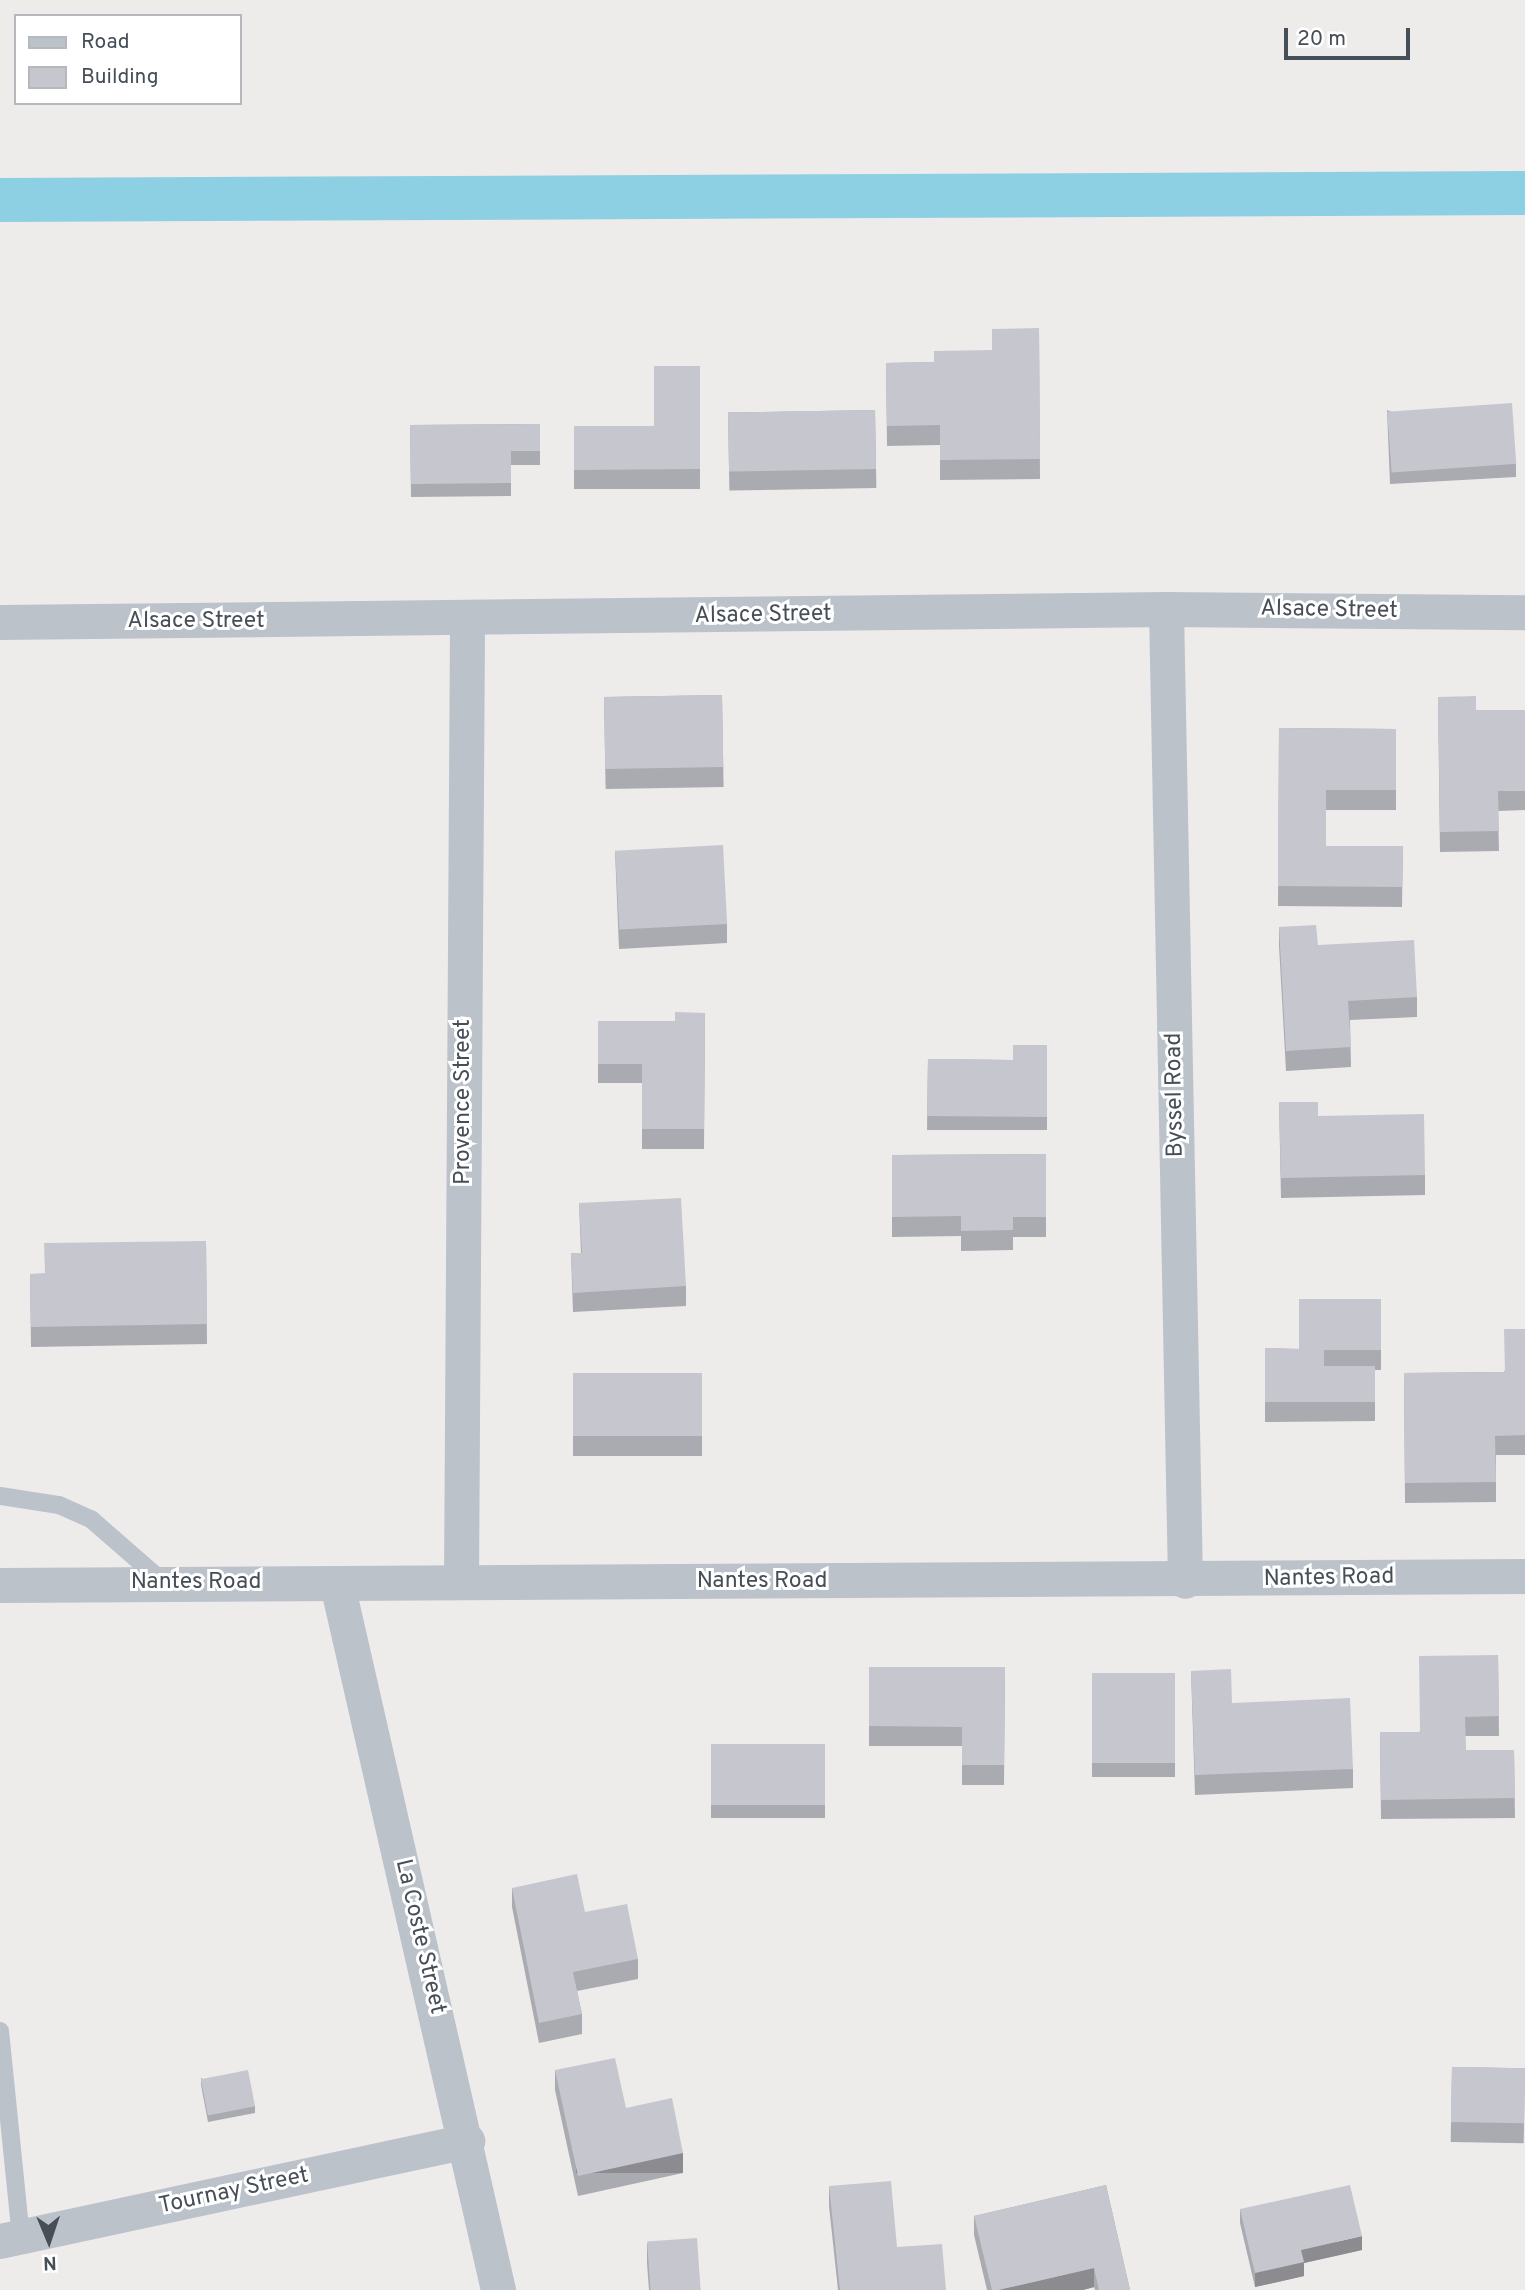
<!DOCTYPE html>
<style>
body{margin:0}
#map{position:relative;width:1525px;height:2290px;overflow:hidden;background:#eeebeb;font-family:Overpass,sans-serif}
div>[style]{position:absolute}
[style*='--x']{left:calc(var(--x)*1px);top:calc(var(--y)*1px);width:calc(var(--w)*1px);rotate:calc(var(--a)*1deg)}
.canal>*{height:44px;margin:-22px;padding:0 22px;transform-origin:22px;border-radius:22px;background:#8dcfe3}
.service>*{height:18px;margin:-9px;padding:0 9px;transform-origin:9px;border-radius:9px;background:#bbc2ca}
.minor>*{height:35px;margin:-17.5px;padding:0 17.5px;transform-origin:17.5px;border-radius:17.5px;background:#bbc2ca}
.wall>*{inset:0;background:#aaabb1;transform-origin:0 0}
.shaded-wall>*{inset:0;background:#8b8b90;transform-origin:0 0}
.building>*{inset:0;background:#c6c7ce;transform-origin:0 0}
span{translate:-50% -50%;white-space:nowrap;text-align:center;line-height:1.15;-webkit-text-stroke:6px #fff;paint-order:stroke}
.street-label{font-size:23px;color:#464e57}
.legend{position:absolute;left:14px;top:14px;width:228px;height:91px;box-sizing:border-box;background:#fff;border:2px solid #b5b8bc;margin:0;padding:9px 12px;list-style:none;font-size:21px;color:#464e57}
.legend li{display:flex;align-items:center;gap:14px;height:35px}
.legend b{width:35px;border:2px solid #b5b8bc}
.north{position:absolute;left:14px;top:2206px;width:70px;height:70px;-webkit-text-stroke:5px #fff;paint-order:stroke;rotate:178deg;font-size:19px;font-weight:700;line-height:28px;text-align:center;color:#464e57}
.north::after{content:'';display:block;margin:auto;width:24px;height:32px;background:#464e57;clip-path:polygon(50% 0,100% 100%,50% 72%,0 100%)}
.scale{position:absolute;left:1284px;top:28px;width:126px;height:32px;box-sizing:border-box;border:4px solid #464e57;border-top:0;padding-left:9px;font-size:21px;line-height:24px;white-space:nowrap;color:#464e57;-webkit-text-stroke:5px #fff;paint-order:stroke}
</style>
<div id="map">
<div class="canal">
<i style="--x:0;--y:200;--w:1525;--a:-0.26"></i>
</div>
<div class="service">
<i style="--x:0;--y:1496;--w:60;--a:8.7"></i>
<i style="--x:59;--y:1505;--w:36;--a:24"></i>
<i style="--x:92;--y:1520;--w:94;--a:41.1"></i>
<i style="--x:0;--y:2031;--w:208;--a:84.2"></i>
</div>
<div class="minor">
<i style="--x:1166;--y:609;--w:972;--a:88.88"></i>
<i style="--x:0;--y:622;--w:1166;--a:-0.64"></i>
<i style="--x:1166;--y:609;--w:359;--a:0.5"></i>
<i style="--x:461;--y:1582;--w:961;--a:-89.64"></i>
<i style="--x:337;--y:1584;--w:724;--a:77.15"></i>
<i style="--x:0;--y:1585;--w:1525;--a:-0.34"></i>
<i style="--x:0;--y:2241;--w:478;--a:-12.1"></i>
</div>
<div class="wall">
<i style="clip-path:polygon(1039px 328px,1040px 479px,940px 480px,940px 445px,887px 446px,886px 363px,934px 362px,992px 350px)"></i>
<i style="clip-path:polygon(700px 366px,700px 489px,574px 489px,574px 426px,654px 426px)"></i>
<i style="left:875px;top:410px;width:78px;height:147px;rotate:89deg"></i>
<i style="clip-path:polygon(1387px 410px,1516px 464px,1516px 477px,1390px 484px)"></i>
<i style="clip-path:polygon(540px 424px,540px 465px,511px 465px,511px 496px,411px 497px,410px 425px)"></i>
<i style="left:722px;top:695px;width:92px;height:118px;rotate:89deg"></i>
<i style="clip-path:polygon(1438px 697px,1476px 710px,1525px 710px,1525px 810px,1498px 811px,1499px 851px,1440px 852px)"></i>
<i style="clip-path:polygon(1279px 728px,1396px 729px,1396px 810px,1326px 810px,1326px 846px,1403px 846px,1402px 907px,1278px 906px)"></i>
<i style="clip-path:polygon(615px 851px,727px 924px,727px 943px,619px 949px)"></i>
<i style="clip-path:polygon(1279px 927px,1417px 997px,1417px 1017px,1350px 1020px,1351px 1067px,1286px 1071px,1279px 946px)"></i>
<i style="clip-path:polygon(705px 1013px,704px 1149px,642px 1149px,642px 1083px,598px 1083px,598px 1021px,675px 1021px)"></i>
<i style="clip-path:polygon(1047px 1045px,1047px 1130px,927px 1130px,928px 1059px,1013px 1060px)"></i>
<i style="clip-path:polygon(1279px 1102px,1318px 1116px,1425px 1175px,1425px 1195px,1281px 1198px)"></i>
<i style="clip-path:polygon(1046px 1154px,1046px 1237px,1013px 1237px,1013px 1250px,961px 1251px,961px 1236px,892px 1237px,892px 1155px)"></i>
<i style="clip-path:polygon(579px 1203px,686px 1286px,686px 1306px,573px 1312px,571px 1253px,581px 1253px)"></i>
<i style="clip-path:polygon(206px 1241px,207px 1344px,31px 1347px,30px 1274px,44px 1274px)"></i>
<i style="clip-path:polygon(1381px 1299px,1381px 1370px,1375px 1370px,1375px 1421px,1265px 1422px,1265px 1348px,1299px 1349px)"></i>
<i style="clip-path:polygon(1525px 1329px,1525px 1455px,1496px 1455px,1496px 1502px,1405px 1503px,1404px 1373px,1504px 1372px)"></i>
<i style="left:573px;top:1373px;width:129px;height:83px"></i>
<i style="clip-path:polygon(1498px 1655px,1499px 1736px,1465px 1736px,1466px 1750px,1514px 1750px,1515px 1818px,1381px 1819px,1380px 1732px,1419px 1732px)"></i>
<i style="clip-path:polygon(869px 1667px,1005px 1667px,1004px 1785px,962px 1785px,962px 1746px,869px 1746px)"></i>
<i style="clip-path:polygon(1191px 1671px,1232px 1703px,1353px 1769px,1353px 1788px,1195px 1795px)"></i>
<i style="left:1092px;top:1673px;width:83px;height:104px"></i>
<i style="left:711px;top:1744px;width:114px;height:74px"></i>
<i style="clip-path:polygon(512px 1888px,585px 1912px,638px 1959px,638px 1979px,577px 1991px,582px 2014px,582px 2034px,539px 2043px,512px 1907px)"></i>
<i style="left:1452px;top:2067px;width:73px;height:75px;rotate:1deg"></i>
<i style="clip-path:polygon(555px 2070px,626px 2108px,683px 2173px,578px 2196px,555px 2090px)"></i>
<i style="clip-path:polygon(201px 2078px,255px 2106px,255px 2113px,208px 2122px,201px 2085px)"></i>
<i style="clip-path:polygon(1106px 2185px,1130px 2290px,1095px 2290px,1094px 2287px,1083px 2290px,987px 2290px,974px 2235px,974px 2216px)"></i>
<i style="clip-path:polygon(829px 2186px,897px 2247px,946px 2290px,838px 2290px,829px 2206px)"></i>
<i style="clip-path:polygon(1240px 2209px,1362px 2250px,1304px 2263px,1304px 2276px,1255px 2287px,1240px 2223px)"></i>
<i style="clip-path:polygon(647px 2243px,701px 2290px,649px 2290px,647px 2263px)"></i>
</div>
<div class="shaded-wall">
<i style="left:683px;top:2153px;width:20px;height:107px;rotate:90deg"></i>
<i style="clip-path:polygon(1362px 2236px,1362px 2250px,1304px 2263px,1304px 2276px,1255px 2287px,1255px 2273px,1301px 2250px)"></i>
<i style="clip-path:polygon(1094px 2268px,1094px 2287px,1083px 2290px,998px 2290px)"></i>
</div>
<div class="building">
<i style="clip-path:polygon(1039px 328px,1040px 459px,940px 460px,940px 425px,887px 426px,886px 363px,934px 362px,934px 351px,992px 350px,992px 329px)"></i>
<i style="clip-path:polygon(654px 366px,700px 366px,700px 469px,574px 470px,574px 426px,654px 426px)"></i>
<i style="left:1512px;top:403px;width:61px;height:125px;rotate:86deg"></i>
<i style="left:875px;top:410px;width:59px;height:147px;rotate:89deg"></i>
<i style="clip-path:polygon(540px 424px,540px 451px,511px 451px,511px 483px,411px 484px,410px 425px)"></i>
<i style="left:722px;top:695px;width:72px;height:118px;rotate:89deg"></i>
<i style="clip-path:polygon(1476px 696px,1476px 710px,1525px 710px,1525px 791px,1498px 791px,1499px 831px,1440px 832px,1438px 697px)"></i>
<i style="clip-path:polygon(1279px 728px,1396px 729px,1396px 790px,1326px 790px,1326px 846px,1403px 846px,1402px 887px,1278px 886px)"></i>
<i style="left:723px;top:845px;width:79px;height:108px;rotate:87deg"></i>
<i style="clip-path:polygon(1316px 925px,1318px 945px,1414px 940px,1417px 997px,1348px 1001px,1351px 1047px,1286px 1051px,1279px 927px)"></i>
<i style="clip-path:polygon(675px 1012px,705px 1013px,704px 1129px,642px 1129px,642px 1064px,598px 1064px,598px 1021px,675px 1021px)"></i>
<i style="clip-path:polygon(1013px 1045px,1047px 1045px,1047px 1117px,927px 1116px,928px 1059px,1013px 1060px)"></i>
<i style="clip-path:polygon(1279px 1102px,1318px 1102px,1318px 1116px,1424px 1114px,1425px 1175px,1281px 1178px)"></i>
<i style="clip-path:polygon(1046px 1154px,1046px 1217px,1013px 1217px,1013px 1230px,961px 1231px,961px 1216px,892px 1217px,892px 1155px)"></i>
<i style="clip-path:polygon(681px 1198px,686px 1286px,573px 1293px,571px 1253px,582px 1253px,579px 1203px)"></i>
<i style="clip-path:polygon(206px 1241px,207px 1324px,31px 1327px,30px 1274px,45px 1273px,44px 1243px)"></i>
<i style="clip-path:polygon(1299px 1299px,1381px 1299px,1381px 1350px,1324px 1350px,1324px 1366px,1375px 1366px,1375px 1402px,1265px 1402px,1265px 1348px,1299px 1349px)"></i>
<i style="clip-path:polygon(1504px 1329px,1525px 1329px,1525px 1435px,1495px 1436px,1496px 1482px,1405px 1483px,1404px 1373px,1505px 1372px)"></i>
<i style="left:573px;top:1373px;width:129px;height:63px"></i>
<i style="clip-path:polygon(1498px 1655px,1499px 1716px,1465px 1717px,1466px 1750px,1514px 1750px,1515px 1798px,1381px 1800px,1380px 1732px,1420px 1732px,1419px 1656px)"></i>
<i style="clip-path:polygon(869px 1667px,1005px 1667px,1004px 1765px,962px 1765px,962px 1727px,869px 1726px)"></i>
<i style="clip-path:polygon(1231px 1669px,1232px 1703px,1350px 1698px,1353px 1769px,1195px 1775px,1191px 1671px)"></i>
<i style="left:1092px;top:1673px;width:83px;height:90px"></i>
<i style="left:711px;top:1744px;width:114px;height:61px"></i>
<i style="clip-path:polygon(577px 1874px,585px 1912px,627px 1904px,638px 1959px,573px 1972px,582px 2014px,539px 2023px,512px 1888px)"></i>
<i style="clip-path:polygon(615px 2058px,626px 2108px,672px 2098px,683px 2153px,578px 2176px,555px 2070px)"></i>
<i style="left:1452px;top:2067px;width:73px;height:55px;rotate:1deg"></i>
<i style="left:248px;top:2070px;width:37px;height:48px;rotate:79deg"></i>
<i style="clip-path:polygon(891px 2181px,897px 2247px,942px 2244px,946px 2290px,840px 2290px,829px 2186px)"></i>
<i style="clip-path:polygon(1106px 2185px,1130px 2290px,1099px 2290px,1094px 2268px,998px 2290px,992px 2290px,974px 2216px)"></i>
<i style="clip-path:polygon(1350px 2185px,1362px 2236px,1301px 2250px,1304px 2262px,1255px 2273px,1240px 2209px)"></i>
<i style="left:697px;top:2238px;width:52px;height:50px;rotate:86deg"></i>
</div>
<div class="street-label">
<span style="left:1329px;top:611px;rotate:1deg">Alsace Street</span>
<span style="left:763px;top:616px;rotate:-1deg">Alsace Street</span>
<span style="left:196px;top:622px">Alsace Street</span>
<span style="left:1176px;top:1095px;rotate:-91deg">Byssel Road</span>
<span style="left:464px;top:1102px;rotate:-90deg">Provence Street</span>
<span style="left:1329px;top:1579px;rotate:-1deg">Nantes Road</span>
<span style="left:762px;top:1582px">Nantes Road</span>
<span style="left:196px;top:1583px">Nantes Road</span>
<span style="left:419px;top:1937px;rotate:77deg">La Coste Street</span>
<span style="left:234px;top:2192px;rotate:-12deg">Tournay Street</span>
</div>
<ul class="legend">
<li><b style="height:9px;background:#bbc2ca"></b>Road</li>
<li><b style="height:19px;background:#c6c7ce"></b>Building</li>
</ul>
<div class="north">N</div>
<div class="scale">20 m</div>
</div>
